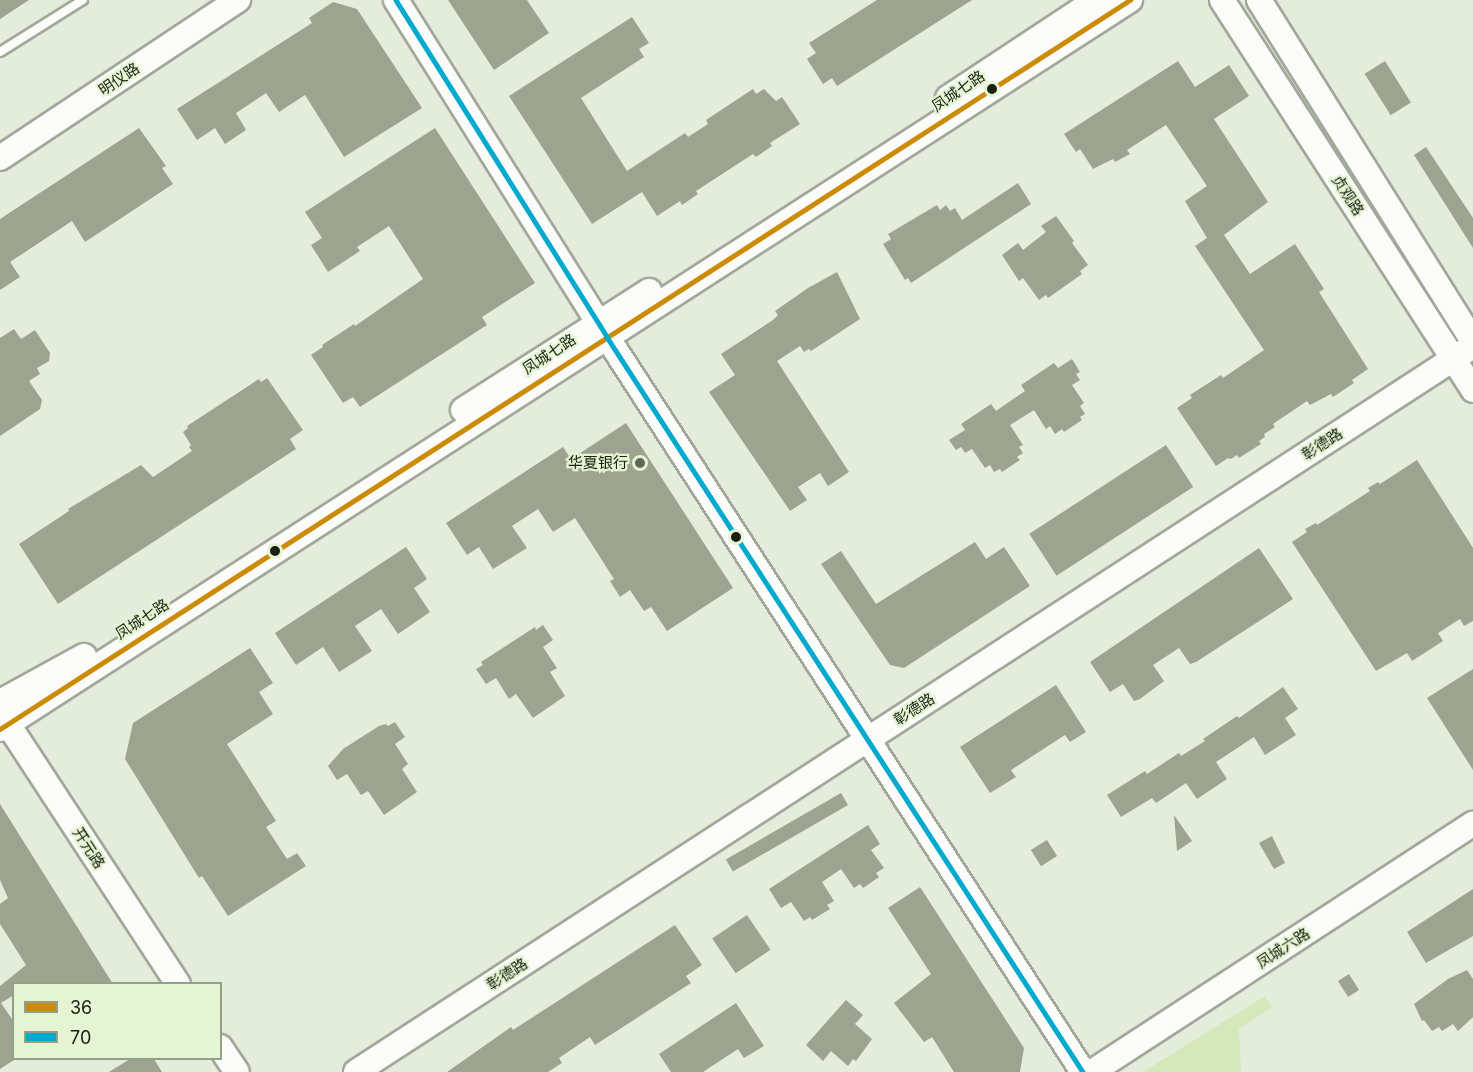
<!DOCTYPE html>
<meta charset="utf-8">
<style>
body{margin:0}
#map{position:relative;width:1473px;height:1072px;overflow:hidden;background:#e4ecdb;font-family:Inter,"Noto Sans SC",sans-serif}
div>[style]{position:absolute}
[style*='--x']{left:calc(var(--x)*1px);top:calc(var(--y)*1px);width:calc(var(--w)*1px);rotate:calc(var(--a)*1deg)}
.green>*{inset:0;background:#d4e8b9}
.building>*{inset:0;background:#9ca490;transform-origin:0 0}
.roads{filter:drop-shadow(2px 0 #a1a89a) drop-shadow(-2px 0 #a1a89a) drop-shadow(0 2px #a1a89a) drop-shadow(0 -2px #a1a89a)}
.lane>*{height:8px;margin:-4px;padding:0 4px;transform-origin:4px;border-radius:4px;background:#fbfcfa}
.secondary>*{height:24px;margin:-12px;padding:0 12px;transform-origin:12px;border-radius:12px;background:#fbfcfa}
.bus-1>*{height:4.5px;margin:-2.25px;padding:0 2.25px;transform-origin:2.25px;border-radius:2.25px;background:#cb8b04}
.bus-2>*{height:4.5px;margin:-2.25px;padding:0 2.25px;transform-origin:2.25px;border-radius:2.25px;background:#00a9ce}
.dots>*{width:16px;height:16px;translate:-50% -50%;box-sizing:border-box;border:3px solid #e5f4d3;border-radius:50%}
span{translate:-50% -50%;white-space:nowrap;text-align:center;line-height:1.15;-webkit-text-stroke:4.5px #e5f4d3;paint-order:stroke}
.street-label{font-size:15px;color:#1b2014}
.poi-label{font-size:15px;color:#1b2014}
.right{translate:-100% -50%;text-align:right}
.legend{position:absolute;left:12px;top:982px;width:210px;height:78px;box-sizing:border-box;background:#e5f4d3;border:2px solid #949f87;margin:0;padding:8px 10px;list-style:none;font-size:18px;color:#1b2014}
.legend li{display:flex;align-items:center;gap:12px;height:30px}
.legend b{width:30px;border:2px solid #949f87}
</style>
<div id="map">
<div class="green">
<i style="clip-path:polygon(1265px 996px,1272px 1007px,1239px 1029px,1241px 1072px,1143px 1072px)"></i>
</div>
<div class="building">
<i style="clip-path:polygon(0 0,29px 0,0 19px)"></i>
<i style="clip-path:polygon(448px 0,527px 0,549px 33px,494px 70px)"></i>
<i style="clip-path:polygon(877px 0,972px 0,837px 86px,832px 78px,823px 84px,807px 59px,816px 53px,809px 43px)"></i>
<i style="clip-path:polygon(333px 2px,357px 9px,422px 108px,344px 157px,305px 95px,279px 112px,266px 93px,236px 113px,246px 130px,225px 144px,215px 128px,197px 140px,177px 109px,312px 23px,309px 18px)"></i>
<i style="clip-path:polygon(632px 17px,649px 43px,639px 49px,644px 57px,581px 98px,627px 171px,685px 133px,688px 137px,708px 124px,706px 120px,753px 89px,756px 94px,764px 89px,776px 101px,782px 97px,800px 124px,770px 143px,772px 146px,756px 157px,753px 154px,696px 191px,698px 194px,682px 205px,680px 201px,657px 216px,642px 192px,592px 224px,509px 96px)"></i>
<i style="clip-path:polygon(1178px 61px,1195px 87px,1229px 65px,1249px 96px,1214px 119px,1268px 202px,1224px 235px,1250px 274px,1295px 244px,1324px 289px,1319px 292px,1368px 369px,1352px 380px,1354px 383px,1333px 397px,1331px 394px,1310px 405px,1307px 401px,1273px 424px,1275px 427px,1264px 434px,1265px 437px,1259px 441px,1261px 444px,1239px 458px,1237px 455px,1231px 459px,1228px 458px,1216px 466px,1177px 408px,1192px 398px,1190px 395px,1221px 375px,1223px 378px,1264px 350px,1195px 246px,1207px 238px,1185px 201px,1207px 186px,1166px 125px,1127px 150px,1130px 154px,1115px 162px,1113px 159px,1093px 169px,1080px 149px,1076px 152px,1064px 134px)"></i>
<i style="left:1385px;top:61px;width:49px;height:24px;rotate:58deg"></i>
<i style="clip-path:polygon(139px 128px,166px 166px,162px 168px,173px 184px,85px 242px,72px 221px,10px 262px,20px 277px,0 290px,0 219px)"></i>
<i style="clip-path:polygon(435px 128px,535px 283px,482px 317px,487px 325px,360px 407px,353px 397px,343px 403px,311px 355px,323px 347px,322px 345px,354px 324px,355px 326px,423px 279px,389px 226px,357px 247px,360px 251px,328px 272px,311px 245px,322px 238px,305px 212px)"></i>
<i style="clip-path:polygon(1426px 147px,1473px 218px,1473px 248px,1414px 155px)"></i>
<i style="clip-path:polygon(1018px 183px,1031px 204px,911px 283px,908px 278px,905px 280px,883px 244px,891px 239px,888px 234px,937px 205px,940px 210px,946px 205px,950px 211px,955px 208px,962px 220px)"></i>
<i style="clip-path:polygon(1056px 216px,1074px 241px,1072px 243px,1088px 265px,1080px 271px,1082px 274px,1048px 298px,1046px 295px,1039px 300px,1023px 278px,1019px 281px,1002px 255px,1018px 243px,1023px 250px,1046px 232px,1041px 226px)"></i>
<i style="clip-path:polygon(837px 272px,860px 319px,811px 351px,809px 349px,804px 352px,800px 346px,777px 361px,849px 472px,828px 486px,820px 473px,798px 487px,807px 500px,790px 511px,709px 392px,735px 375px,721px 354px,773px 320px,778px 315px,775px 311px,808px 288px)"></i>
<i style="clip-path:polygon(14px 329px,21px 339px,35px 330px,50px 353px,49px 361px,37px 368px,40px 374px,29px 381px,42px 400px,40px 409px,0 436px,0 338px)"></i>
<i style="clip-path:polygon(1072px 359px,1080px 372px,1076px 374px,1080px 380px,1072px 385px,1084px 403px,1080px 406px,1085px 414px,1080px 417px,1082px 420px,1064px 432px,1062px 429px,1055px 434px,1050px 426px,1046px 429px,1034px 410px,1010px 425px,1023px 445px,1019px 447px,1023px 453px,1017px 457px,1020px 460px,1002px 472px,1000px 469px,994px 472px,990px 465px,985px 468px,972px 449px,965px 453px,961px 447px,956px 450px,949px 440px,965px 430px,961px 424px,991px 404px,996px 411px,1025px 391px,1021px 385px,1054px 363px,1058px 368px)"></i>
<i style="clip-path:polygon(267px 378px,303px 430px,290px 439px,296px 449px,58px 604px,19px 544px,69px 511px,68px 509px,141px 465px,153px 477px,192px 451px,189px 447px,191px 445px,183px 432px,188px 428px,187px 426px,259px 379px,261px 382px)"></i>
<i style="clip-path:polygon(626px 423px,733px 588px,667px 631px,651px 607px,644px 611px,630px 590px,620px 597px,610px 581px,614px 579px,575px 518px,553px 532px,538px 509px,512px 526px,527px 548px,493px 569px,479px 547px,467px 555px,446px 523px,563px 447px,571px 459px)"></i>
<i style="left:1166px;top:445px;width:50px;height:163px;rotate:57deg"></i>
<i style="clip-path:polygon(1417px 460px,1473px 548px,1473px 621px,1464px 626px,1460px 619px,1438px 633px,1443px 641px,1412px 661px,1407px 653px,1376px 671px,1292px 542px,1307px 532px,1305px 529px,1316px 523px,1317px 525px,1370px 491px,1368px 488px,1378px 482px,1380px 484px)"></i>
<i style="clip-path:polygon(975px 542px,986px 559px,1004px 547px,1030px 586px,904px 668px,890px 665px,821px 564px,841px 551px,876px 604px)"></i>
<i style="clip-path:polygon(406px 547px,427px 579px,414px 588px,430px 612px,398px 634px,381px 609px,355px 626px,372px 651px,339px 672px,323px 647px,296px 665px,275px 633px)"></i>
<i style="clip-path:polygon(1259px 548px,1293px 599px,1196px 662px,1190px 664px,1179px 648px,1153px 665px,1164px 681px,1140px 699px,1134px 701px,1123px 684px,1110px 692px,1090px 662px)"></i>
<i style="clip-path:polygon(543px 625px,553px 640px,543px 647px,557px 668px,550px 672px,565px 696px,533px 718px,516px 694px,509px 699px,496px 678px,486px 684px,476px 669px,483px 665px,481px 662px,535px 627px,536px 630px)"></i>
<i style="clip-path:polygon(250px 648px,273px 683px,259px 692px,273px 714px,227px 744px,276px 821px,266px 827px,287px 859px,297px 853px,306px 866px,228px 916px,202px 876px,199px 878px,125px 759px,133px 723px)"></i>
<i style="clip-path:polygon(1473px 669px,1473px 770px,1427px 698px)"></i>
<i style="clip-path:polygon(1056px 685px,1086px 732px,1070px 742px,1065px 735px,1011px 770px,1016px 777px,990px 793px,960px 747px)"></i>
<i style="clip-path:polygon(1283px 687px,1298px 709px,1285px 718px,1296px 735px,1265px 755px,1254px 737px,1216px 762px,1227px 779px,1197px 799px,1186px 783px,1156px 803px,1152px 798px,1121px 817px,1107px 795px,1145px 771px,1147px 774px,1179px 753px,1181px 756px,1205px 741px,1203px 739px,1237px 716px,1239px 718px)"></i>
<i style="clip-path:polygon(395px 722px,405px 737px,395px 744px,408px 764px,402px 769px,417px 792px,384px 815px,368px 791px,361px 795px,347px 774px,337px 780px,328px 766px,343px 749px,379px 726px,386px 724px,388px 726px)"></i>
<i style="left:841px;top:793px;width:14px;height:133px;rotate:60deg"></i>
<i style="clip-path:polygon(0 804px,113px 984px,14px 984px,14px 995px,1px 1003px,14px 1022px,14px 1060px,0 1069px,0 986px,26px 965px,0 924px,0 904px,8px 898px,0 880px)"></i>
<i style="clip-path:polygon(1174px 815px,1192px 841px,1177px 851px)"></i>
<i style="clip-path:polygon(868px 825px,880px 844px,871px 850px,884px 868px,876px 873px,879px 877px,863px 888px,860px 884px,854px 888px,841px 869px,822px 882px,834px 901px,827px 905px,830px 909px,812px 920px,810px 917px,804px 921px,791px 902px,781px 908px,769px 889px)"></i>
<i style="clip-path:polygon(1272px 836px,1285px 863px,1274px 869px,1259px 843px)"></i>
<i style="left:1047px;top:840px;width:19px;height:19px;rotate:58deg"></i>
<i style="clip-path:polygon(920px 887px,1024px 1048px,1020px 1072px,954px 1072px,932px 1037px,924px 1042px,894px 1003px,931px 974px,888px 908px)"></i>
<i style="clip-path:polygon(1473px 889px,1473px 936px,1426px 963px,1407px 932px)"></i>
<i style="left:747px;top:915px;width:42px;height:42px;rotate:56deg"></i>
<i style="clip-path:polygon(675px 925px,702px 965px,686px 976px,691px 983px,595px 1045px,590px 1037px,559px 1058px,562px 1063px,548px 1072px,447px 1072px,511px 1027px,513px 1030px)"></i>
<i style="clip-path:polygon(1467px 970px,1473px 979px,1473px 1017px,1458px 1031px,1453px 1024px,1442px 1031px,1439px 1027px,1432px 1031px,1424px 1020px,1422px 1021px,1414px 1004px,1448px 979px)"></i>
<i style="left:1349px;top:974px;width:19px;height:13px;rotate:58deg"></i>
<i style="clip-path:polygon(846px 1000px,863px 1015px,855px 1024px,872px 1039px,856px 1061px,853px 1059px,848px 1066px,831px 1051px,823px 1061px,806px 1045px)"></i>
<i style="clip-path:polygon(736px 1003px,764px 1046px,744px 1058px,738px 1049px,703px 1072px,671px 1072px,659px 1054px)"></i>
<i style="clip-path:polygon(130px 1059px,154px 1059px,162px 1072px,109px 1072px)"></i>
</div>
<div class="roads">
<div class="lane">
<i style="--x:0;--y:52;--w:98;--a:-32.1"></i>
</div>
<div class="secondary">
<i style="--x:396;--y:0;--w:398;--a:57.9"></i>
<i style="--x:607;--y:337;--w:876;--a:57.07"></i>
<i style="--x:1222;--y:0;--w:464;--a:57.2"></i>
<i style="--x:1259;--y:0;--w:403;--a:57.9"></i>
<i style="--x:948;--y:98;--w:178;--a:-33.5"></i>
<i style="--x:0;--y:158;--w:286;--a:-33.6"></i>
<i style="--x:463;--y:410;--w:221;--a:-32.6"></i>
<i style="--x:0;--y:702;--w:96;--a:-28.7"></i>
<i style="--x:0;--y:712;--w:325;--a:56.8"></i>
<i style="--x:0;--y:729;--w:1345;--a:-32.83"></i>
<i style="--x:220;--y:1047;--w:30;--a:56"></i>
<i style="--x:356;--y:1072;--w:1332;--a:-33.02"></i>
<i style="--x:1092;--y:1072;--w:455;--a:-33.1"></i>
</div>
</div>
<div class="bus-1">
<i style="--x:0;--y:729;--w:1345;--a:-32.83"></i>
</div>
<div class="bus-2">
<i style="--x:396;--y:0;--w:398;--a:57.9"></i>
<i style="--x:607;--y:337;--w:876;--a:57.07"></i>
</div>
<div class="dots">
<i style="left:992px;top:89px;background:#1b2014"></i>
<i style="left:640px;top:463px;background:#61675a"></i>
<i style="left:736px;top:537px;background:#1b2014"></i>
<i style="left:275px;top:551px;background:#1b2014"></i>
</div>
<div class="street-label">
<span style="left:119px;top:79px;rotate:-34deg">明仪路</span>
<span style="left:958px;top:91px;rotate:-34deg">凤城七路</span>
<span style="left:1348px;top:195px;rotate:57deg">贞观路</span>
<span style="left:549px;top:354px;rotate:-33deg">凤城七路</span>
<span style="left:1322px;top:444px;rotate:-33deg">彰德路</span>
<span style="left:142px;top:619px;rotate:-33deg">凤城七路</span>
<span style="left:914px;top:709px;rotate:-33deg">彰德路</span>
<span style="left:89px;top:848px;rotate:57deg">开元路</span>
<span style="left:1283px;top:948px;rotate:-33deg">凤城六路</span>
<span style="left:507px;top:974px;rotate:-33deg">彰德路</span>
</div>
<div class="poi-label">
<span class="right" style="left:628px;top:463px">华夏银行</span>
</div>
<ul class="legend">
<li><b style="height:8px;background:#cb8b04"></b>36</li>
<li><b style="height:8px;background:#00a9ce"></b>70</li>
</ul>
</div>
